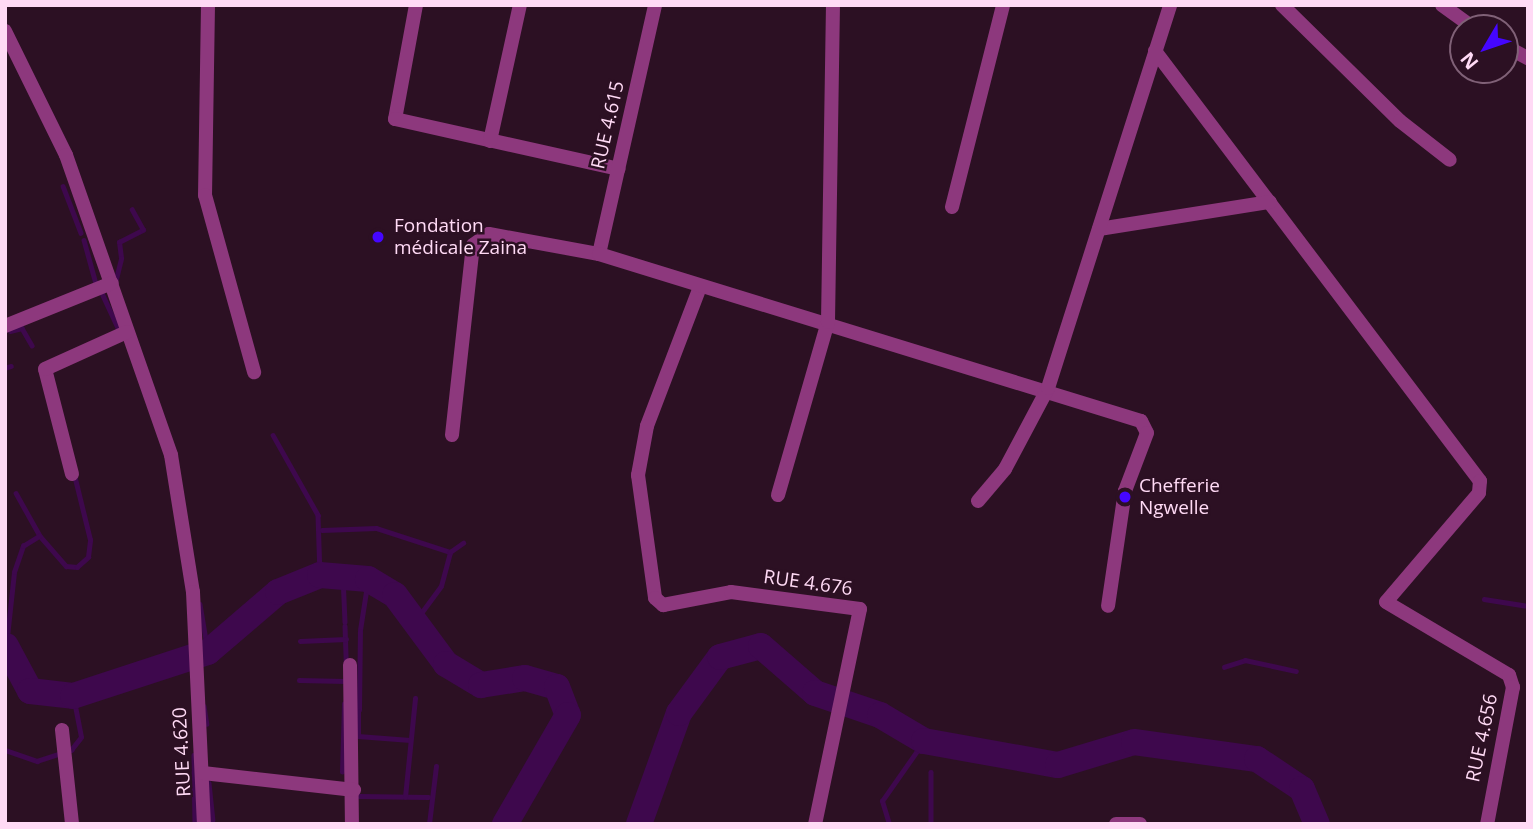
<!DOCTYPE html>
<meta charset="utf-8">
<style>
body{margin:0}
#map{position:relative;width:1533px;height:829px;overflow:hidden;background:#2c1023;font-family:"Open Sans",sans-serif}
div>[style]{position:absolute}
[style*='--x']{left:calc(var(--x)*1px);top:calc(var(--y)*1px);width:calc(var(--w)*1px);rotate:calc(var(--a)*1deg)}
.stream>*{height:4.5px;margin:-2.25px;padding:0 2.25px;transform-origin:2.25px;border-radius:2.25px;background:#3e084d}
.river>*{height:26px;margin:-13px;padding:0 13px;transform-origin:13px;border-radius:13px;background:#3e084d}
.street>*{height:14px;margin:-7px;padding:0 7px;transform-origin:7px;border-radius:7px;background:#8d387d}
.dots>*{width:19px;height:19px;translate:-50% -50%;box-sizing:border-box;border:4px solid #2c1023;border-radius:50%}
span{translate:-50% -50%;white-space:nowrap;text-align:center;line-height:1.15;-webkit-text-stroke:5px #2c1023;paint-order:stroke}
.street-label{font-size:19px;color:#ffdaf5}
.poi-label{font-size:19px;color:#ffdaf5}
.left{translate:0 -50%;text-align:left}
.frame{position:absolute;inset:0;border:7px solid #ffdaf5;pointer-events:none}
.north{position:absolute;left:1449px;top:14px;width:70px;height:70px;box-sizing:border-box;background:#2c1023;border:2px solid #806177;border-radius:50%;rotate:231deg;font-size:19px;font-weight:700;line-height:28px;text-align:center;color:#ffdaf5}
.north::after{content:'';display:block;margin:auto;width:24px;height:32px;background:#4506ff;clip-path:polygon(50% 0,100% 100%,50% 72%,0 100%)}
</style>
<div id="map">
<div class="stream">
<i style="--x:63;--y:186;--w:50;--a:69"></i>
<i style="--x:84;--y:240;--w:46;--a:74.7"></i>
<i style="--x:121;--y:258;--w:16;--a:-97"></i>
<i style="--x:119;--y:242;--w:27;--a:-27"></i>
<i style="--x:143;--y:230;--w:23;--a:-119"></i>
<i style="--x:116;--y:279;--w:21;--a:-76"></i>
<i style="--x:101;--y:291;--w:45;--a:65.1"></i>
<i style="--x:10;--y:331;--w:12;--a:-14"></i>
<i style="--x:22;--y:328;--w:20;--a:60"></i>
<i style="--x:5;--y:368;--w:6;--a:-18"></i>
<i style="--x:273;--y:435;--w:92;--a:60.6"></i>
<i style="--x:318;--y:515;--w:60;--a:88.1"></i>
<i style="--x:16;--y:493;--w:49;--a:60.8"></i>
<i style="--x:40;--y:536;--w:40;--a:49"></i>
<i style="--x:66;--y:566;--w:11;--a:5"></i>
<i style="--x:77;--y:567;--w:15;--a:-42"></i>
<i style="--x:88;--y:557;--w:17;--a:-83"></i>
<i style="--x:90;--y:540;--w:67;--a:-103.8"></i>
<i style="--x:322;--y:530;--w:54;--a:-2.1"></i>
<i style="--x:376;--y:528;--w:78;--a:18"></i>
<i style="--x:343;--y:576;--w:46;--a:87.5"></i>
<i style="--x:1484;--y:599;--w:45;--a:9"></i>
<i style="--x:200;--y:604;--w:49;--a:80.5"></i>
<i style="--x:413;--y:624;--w:47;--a:-53.6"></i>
<i style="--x:441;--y:586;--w:35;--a:-75"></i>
<i style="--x:450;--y:552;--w:16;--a:-35"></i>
<i style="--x:345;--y:626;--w:38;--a:88"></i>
<i style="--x:360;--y:630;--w:52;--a:-81.1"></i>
<i style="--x:300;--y:641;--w:46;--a:-2.5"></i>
<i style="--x:6;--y:646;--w:74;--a:-83.8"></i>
<i style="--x:14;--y:572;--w:28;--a:-71"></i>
<i style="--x:23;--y:546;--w:19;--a:-32"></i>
<i style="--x:1224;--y:667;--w:22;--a:-18"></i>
<i style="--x:1245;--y:660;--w:52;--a:12.2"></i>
<i style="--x:299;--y:680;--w:46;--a:1.2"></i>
<i style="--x:204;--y:706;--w:18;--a:81"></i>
<i style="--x:359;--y:710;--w:78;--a:-89.3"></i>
<i style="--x:358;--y:735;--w:23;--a:-90"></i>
<i style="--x:358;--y:736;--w:52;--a:4.4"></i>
<i style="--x:5;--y:750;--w:34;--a:19"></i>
<i style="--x:37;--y:761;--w:36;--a:-18"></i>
<i style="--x:71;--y:750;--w:16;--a:-52"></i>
<i style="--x:81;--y:737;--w:42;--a:-101"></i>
<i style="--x:194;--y:755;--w:69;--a:89.2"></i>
<i style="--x:342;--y:772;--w:68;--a:-88.3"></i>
<i style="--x:931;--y:772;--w:52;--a:90"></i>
<i style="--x:209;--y:783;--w:37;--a:84"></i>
<i style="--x:359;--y:796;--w:69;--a:0.8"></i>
<i style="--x:405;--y:797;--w:99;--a:-84.2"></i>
<i style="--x:429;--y:824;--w:58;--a:-83.1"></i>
<i style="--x:889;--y:824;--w:24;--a:-107"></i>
<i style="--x:882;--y:801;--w:73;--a:-55"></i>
</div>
<div class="river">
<i style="--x:6;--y:646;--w:51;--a:61.9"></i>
<i style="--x:30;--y:691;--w:43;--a:6.6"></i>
<i style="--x:73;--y:696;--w:142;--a:-18.1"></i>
<i style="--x:208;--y:652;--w:92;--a:-40.6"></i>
<i style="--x:278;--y:592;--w:45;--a:-22"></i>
<i style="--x:320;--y:575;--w:48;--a:4.8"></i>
<i style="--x:368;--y:579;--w:31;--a:31"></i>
<i style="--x:395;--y:595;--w:86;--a:53.5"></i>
<i style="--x:446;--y:664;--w:41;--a:31"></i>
<i style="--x:481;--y:685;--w:45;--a:-9"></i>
<i style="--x:525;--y:678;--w:33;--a:16"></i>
<i style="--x:557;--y:687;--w:30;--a:69"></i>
<i style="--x:568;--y:715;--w:126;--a:120"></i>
<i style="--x:639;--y:824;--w:118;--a:-70.2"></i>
<i style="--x:679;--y:713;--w:69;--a:-53.8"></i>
<i style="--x:720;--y:657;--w:42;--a:-15"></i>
<i style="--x:761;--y:646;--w:72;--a:41"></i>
<i style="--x:815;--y:693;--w:69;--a:18.7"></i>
<i style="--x:880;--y:715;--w:51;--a:30.6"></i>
<i style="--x:924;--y:741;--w:136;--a:10.2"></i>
<i style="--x:1058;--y:765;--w:79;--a:-16.8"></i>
<i style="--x:1134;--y:742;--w:124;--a:7.9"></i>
<i style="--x:1257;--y:759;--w:54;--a:33.7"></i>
<i style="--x:1302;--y:789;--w:38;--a:67"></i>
</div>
<div class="street">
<i style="--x:208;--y:5;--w:190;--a:90.9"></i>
<i style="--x:205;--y:195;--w:184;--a:74.5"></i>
<i style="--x:416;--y:5;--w:116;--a:100.4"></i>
<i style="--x:395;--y:119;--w:229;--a:12.6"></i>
<i style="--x:1282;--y:5;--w:165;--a:44.5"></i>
<i style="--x:1400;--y:121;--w:63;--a:38"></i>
<i style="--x:1442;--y:5;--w:39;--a:36"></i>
<i style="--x:5;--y:31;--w:138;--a:63.8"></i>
<i style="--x:66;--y:155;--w:318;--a:70.7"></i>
<i style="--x:171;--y:455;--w:139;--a:80.9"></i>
<i style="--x:193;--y:592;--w:232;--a:87.3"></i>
<i style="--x:1505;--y:46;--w:26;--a:28"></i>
<i style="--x:1155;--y:51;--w:539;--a:52.92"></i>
<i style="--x:1480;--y:481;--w:12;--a:95"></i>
<i style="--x:1479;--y:493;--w:143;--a:130.5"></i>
<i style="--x:1386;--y:602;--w:143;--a:30.7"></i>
<i style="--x:1509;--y:675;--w:13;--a:72"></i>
<i style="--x:1513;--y:687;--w:139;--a:100.7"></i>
<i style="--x:490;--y:141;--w:139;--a:-77.6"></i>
<i style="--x:952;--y:207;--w:208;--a:-75.8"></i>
<i style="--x:1099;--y:229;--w:173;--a:-9"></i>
<i style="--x:599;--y:254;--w:255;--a:-77.3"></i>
<i style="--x:700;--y:287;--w:149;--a:110.9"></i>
<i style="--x:647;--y:426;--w:50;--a:100.4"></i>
<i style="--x:638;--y:475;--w:124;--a:82.1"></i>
<i style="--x:655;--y:598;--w:11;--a:41"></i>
<i style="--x:663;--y:605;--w:69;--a:-10.8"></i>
<i style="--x:731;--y:592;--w:130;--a:7.5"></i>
<i style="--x:860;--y:609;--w:220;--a:101.8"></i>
<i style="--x:5;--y:326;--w:115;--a:-21.9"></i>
<i style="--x:452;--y:435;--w:191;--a:-83.7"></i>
<i style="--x:473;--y:245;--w:19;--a:-35"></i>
<i style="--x:489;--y:234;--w:112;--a:10.3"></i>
<i style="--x:599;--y:254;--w:567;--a:17.13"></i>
<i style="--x:1141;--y:421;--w:13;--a:63"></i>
<i style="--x:1147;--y:433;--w:62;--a:110.8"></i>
<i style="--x:1125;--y:491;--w:116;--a:98.4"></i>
<i style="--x:72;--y:474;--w:108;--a:-104.4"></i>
<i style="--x:45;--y:369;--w:90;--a:-24.3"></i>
<i style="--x:778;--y:495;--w:180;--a:-73.9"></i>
<i style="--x:828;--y:322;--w:317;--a:-89.1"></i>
<i style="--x:978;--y:501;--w:42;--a:-49.8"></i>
<i style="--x:1005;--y:469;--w:92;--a:-62"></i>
<i style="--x:1048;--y:388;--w:402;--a:-72.3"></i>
<i style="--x:350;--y:665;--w:159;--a:89.3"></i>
<i style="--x:62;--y:730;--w:95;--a:83.9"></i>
<i style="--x:203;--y:773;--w:152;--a:6.4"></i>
<i style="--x:1116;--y:824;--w:24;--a:0"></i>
</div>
<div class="dots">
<i style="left:378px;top:237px;background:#4506ff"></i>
<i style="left:1125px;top:497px;background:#4506ff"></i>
</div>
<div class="street-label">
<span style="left:608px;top:125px;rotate:-77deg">RUE 4.615</span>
<span style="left:808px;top:583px;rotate:8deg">RUE 4.676</span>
<span style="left:1482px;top:738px;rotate:-78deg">RUE 4.656</span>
<span style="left:182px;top:752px;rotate:-93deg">RUE 4.620</span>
</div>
<div class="poi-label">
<span class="left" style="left:394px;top:237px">Fondation<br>médicale Zaina</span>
<span class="left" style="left:1139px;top:497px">Chefferie<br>Ngwelle</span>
</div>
<div class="frame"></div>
<div class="north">N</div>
</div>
